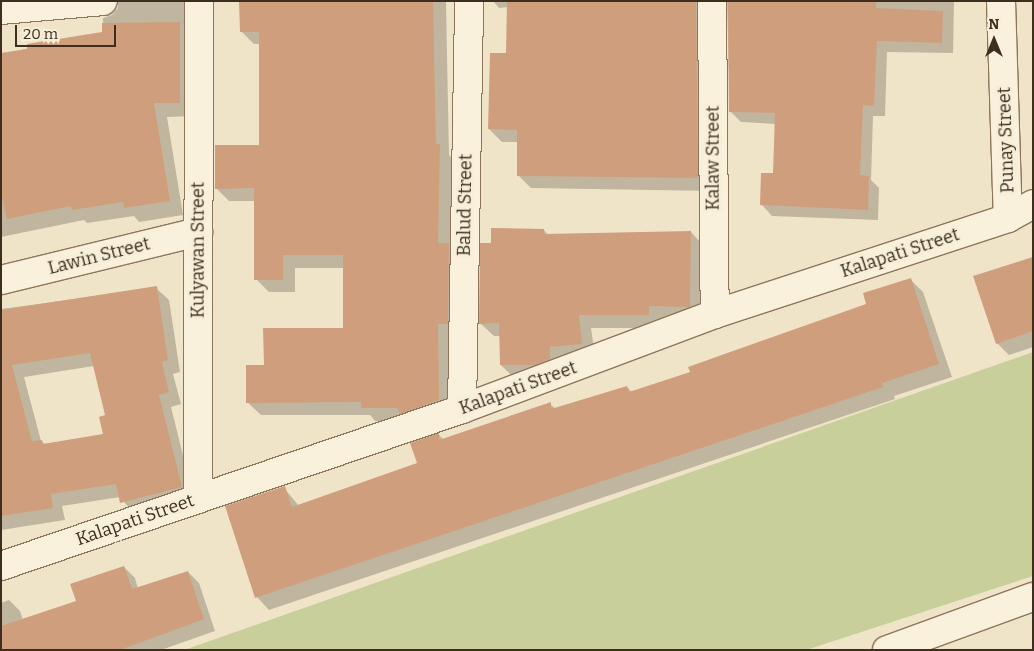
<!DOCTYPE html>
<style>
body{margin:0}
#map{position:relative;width:1034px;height:651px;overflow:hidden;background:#f0e4c8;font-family:Bitter,serif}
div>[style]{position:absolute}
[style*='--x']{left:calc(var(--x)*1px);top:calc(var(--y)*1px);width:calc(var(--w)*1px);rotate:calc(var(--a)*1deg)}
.green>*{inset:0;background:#c9cf9b}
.shadow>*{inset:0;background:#0003}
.building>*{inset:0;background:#cf9f7d}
.roads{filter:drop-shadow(1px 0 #8d765c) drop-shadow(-1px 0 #8d765c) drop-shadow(0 1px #8d765c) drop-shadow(0 -1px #8d765c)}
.minor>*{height:28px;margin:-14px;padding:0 14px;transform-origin:14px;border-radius:14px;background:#faf1dc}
span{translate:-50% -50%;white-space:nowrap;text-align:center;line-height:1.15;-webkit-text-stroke:5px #f7eed8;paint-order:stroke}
.street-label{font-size:18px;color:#3d2e20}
.frame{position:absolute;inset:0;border:2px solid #3d2e20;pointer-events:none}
.north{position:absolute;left:969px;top:15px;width:50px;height:50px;-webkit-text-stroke:4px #f7eed8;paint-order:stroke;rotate:0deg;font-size:14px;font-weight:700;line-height:20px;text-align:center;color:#3d2e20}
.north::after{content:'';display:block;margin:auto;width:18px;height:22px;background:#3d2e20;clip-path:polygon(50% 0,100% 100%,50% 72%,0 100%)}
.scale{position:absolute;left:15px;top:25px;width:101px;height:22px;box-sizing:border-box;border:2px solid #3d2e20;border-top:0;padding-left:6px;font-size:15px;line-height:18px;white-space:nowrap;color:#3d2e20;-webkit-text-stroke:4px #f7eed8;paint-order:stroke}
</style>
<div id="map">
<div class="green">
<i style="clip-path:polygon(1033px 352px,1033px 576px,806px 650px,184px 650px)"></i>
</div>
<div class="shadow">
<i style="clip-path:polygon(118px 1px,194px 1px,194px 116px,167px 117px,183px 215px,139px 222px,134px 216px,87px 223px,84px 220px,1px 237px,1px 54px,103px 33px,103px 18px,112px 15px,118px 8px)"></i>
<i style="clip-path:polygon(241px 1px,446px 1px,449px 155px,453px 159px,451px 247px,462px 258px,452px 413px,408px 421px,375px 421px,370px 415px,261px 415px,247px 402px,265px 366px,344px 329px,344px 268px,295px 268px,295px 292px,269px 292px,256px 279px,255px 201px,229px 201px,216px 188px,260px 147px,260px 44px,254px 44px,241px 31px)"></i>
<i style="clip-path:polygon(493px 1px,708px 1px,711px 191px,531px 188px,518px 175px,518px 142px,502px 142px,489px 129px,507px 54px,508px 7px,499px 8px)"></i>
<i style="clip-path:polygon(727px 1px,954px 1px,953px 53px,887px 52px,885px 116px,873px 116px,871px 180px,879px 188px,878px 220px,772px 216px,762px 205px,774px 175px,776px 124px,741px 122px,730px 111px)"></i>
<i style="clip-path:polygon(544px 230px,548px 235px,691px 232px,704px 246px,702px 319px,662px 319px,662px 328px,591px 328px,595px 356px,514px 378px,501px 365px,501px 336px,494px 336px,480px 323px,492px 245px)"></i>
<i style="clip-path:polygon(1033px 257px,1033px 347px,1009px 355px,997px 343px,974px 277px)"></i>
<i style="clip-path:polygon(910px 279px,923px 292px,952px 377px,894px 396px,895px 399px,269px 610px,257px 597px,284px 488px,299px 506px,419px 464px,439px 435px,444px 440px,550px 404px,556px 409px,627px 387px,632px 392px,692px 373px,868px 305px)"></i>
<i style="clip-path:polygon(evenodd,156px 288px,169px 300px,180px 372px,173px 374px,181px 404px,171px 407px,194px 500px,134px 514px,120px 497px,62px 506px,65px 520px,1px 530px,1px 309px,156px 288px,94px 366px,107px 416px,105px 435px,45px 444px,41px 441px,24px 377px,94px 366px)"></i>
<i style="clip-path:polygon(124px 567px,135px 578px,138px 589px,188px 572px,199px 583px,215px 631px,161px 650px,1px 650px,1px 603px,9px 600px,20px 611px,23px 620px,77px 602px)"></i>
</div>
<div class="building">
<i style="clip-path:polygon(239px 1px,433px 1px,436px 144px,440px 144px,438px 243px,449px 243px,448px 324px,438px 324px,439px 400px,400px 414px,397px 408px,361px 408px,361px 402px,246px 403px,246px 365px,264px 365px,263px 328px,343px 328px,343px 255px,283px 255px,283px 280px,254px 280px,254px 188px,215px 189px,215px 145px,259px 145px,259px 32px,240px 32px)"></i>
<i style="clip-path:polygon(507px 1px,696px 1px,698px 178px,517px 176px,517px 130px,488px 129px,490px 53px,506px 53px)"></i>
<i style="clip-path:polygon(728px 1px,876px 1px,876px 8px,943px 11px,942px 43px,877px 41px,874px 106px,863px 105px,860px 175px,869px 176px,868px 210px,760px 205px,761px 173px,773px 173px,775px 113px,729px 112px)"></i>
<i style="clip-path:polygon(180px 22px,180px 103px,154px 103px,170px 201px,124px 208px,123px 202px,72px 210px,71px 206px,7px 219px,1px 192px,1px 53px,27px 49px,27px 44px,102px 32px,102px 23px)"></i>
<i style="clip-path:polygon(491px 228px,544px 229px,544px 234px,691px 231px,690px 307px,649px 306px,649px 315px,579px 315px,582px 344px,550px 347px,550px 359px,535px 365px,500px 365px,499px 323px,479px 324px,480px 243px,491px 243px)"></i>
<i style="clip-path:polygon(1033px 257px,1033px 331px,996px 344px,973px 276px)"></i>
<i style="clip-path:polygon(911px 278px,939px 364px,882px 383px,883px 387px,255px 598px,225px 506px,285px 486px,292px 507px,417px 463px,410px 443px,439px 433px,439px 440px,551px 402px,551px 409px,627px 386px,629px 392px,690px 372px,688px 367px,866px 304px,863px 293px)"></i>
<i style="clip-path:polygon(evenodd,157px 286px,168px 360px,162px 362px,169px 392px,159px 395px,182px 487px,120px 503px,116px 484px,51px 494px,53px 508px,1px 516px,1px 310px,157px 286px,90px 353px,105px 415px,99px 417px,103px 434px,43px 444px,42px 440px,32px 441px,12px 365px,90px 353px)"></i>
<i style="clip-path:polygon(124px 566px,132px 589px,188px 571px,204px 619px,120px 650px,1px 650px,1px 626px,76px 601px,70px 584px)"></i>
</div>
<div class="roads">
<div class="minor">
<i style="--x:712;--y:1;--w:313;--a:89.5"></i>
<i style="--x:1001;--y:1;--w:217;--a:88.2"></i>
<i style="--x:1;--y:10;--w:102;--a:-5"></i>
<i style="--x:1;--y:280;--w:203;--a:-13.7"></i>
<i style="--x:462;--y:409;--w:408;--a:-89"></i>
<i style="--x:198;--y:499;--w:498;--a:-89.9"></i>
<i style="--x:1;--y:566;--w:487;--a:-18.8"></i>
<i style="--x:462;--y:409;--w:270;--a:-20.6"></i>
<i style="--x:715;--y:314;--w:308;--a:-18.1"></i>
<i style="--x:1008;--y:218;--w:29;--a:-29"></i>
<i style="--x:887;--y:650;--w:155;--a:-20"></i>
</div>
</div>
<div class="street-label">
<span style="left:1006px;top:140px;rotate:-92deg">Punay Street</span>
<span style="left:713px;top:158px;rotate:-90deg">Kalaw Street</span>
<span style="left:465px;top:205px;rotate:-89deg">Balud Street</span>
<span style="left:198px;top:250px;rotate:-90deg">Kulyawan Street</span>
<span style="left:900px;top:253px;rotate:-18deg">Kalapati Street</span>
<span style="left:99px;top:256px;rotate:-14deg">Lawin Street</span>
<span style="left:518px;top:388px;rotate:-20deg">Kalapati Street</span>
<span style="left:135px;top:520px;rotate:-19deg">Kalapati Street</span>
</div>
<div class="frame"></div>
<div class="north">N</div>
<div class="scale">20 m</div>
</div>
